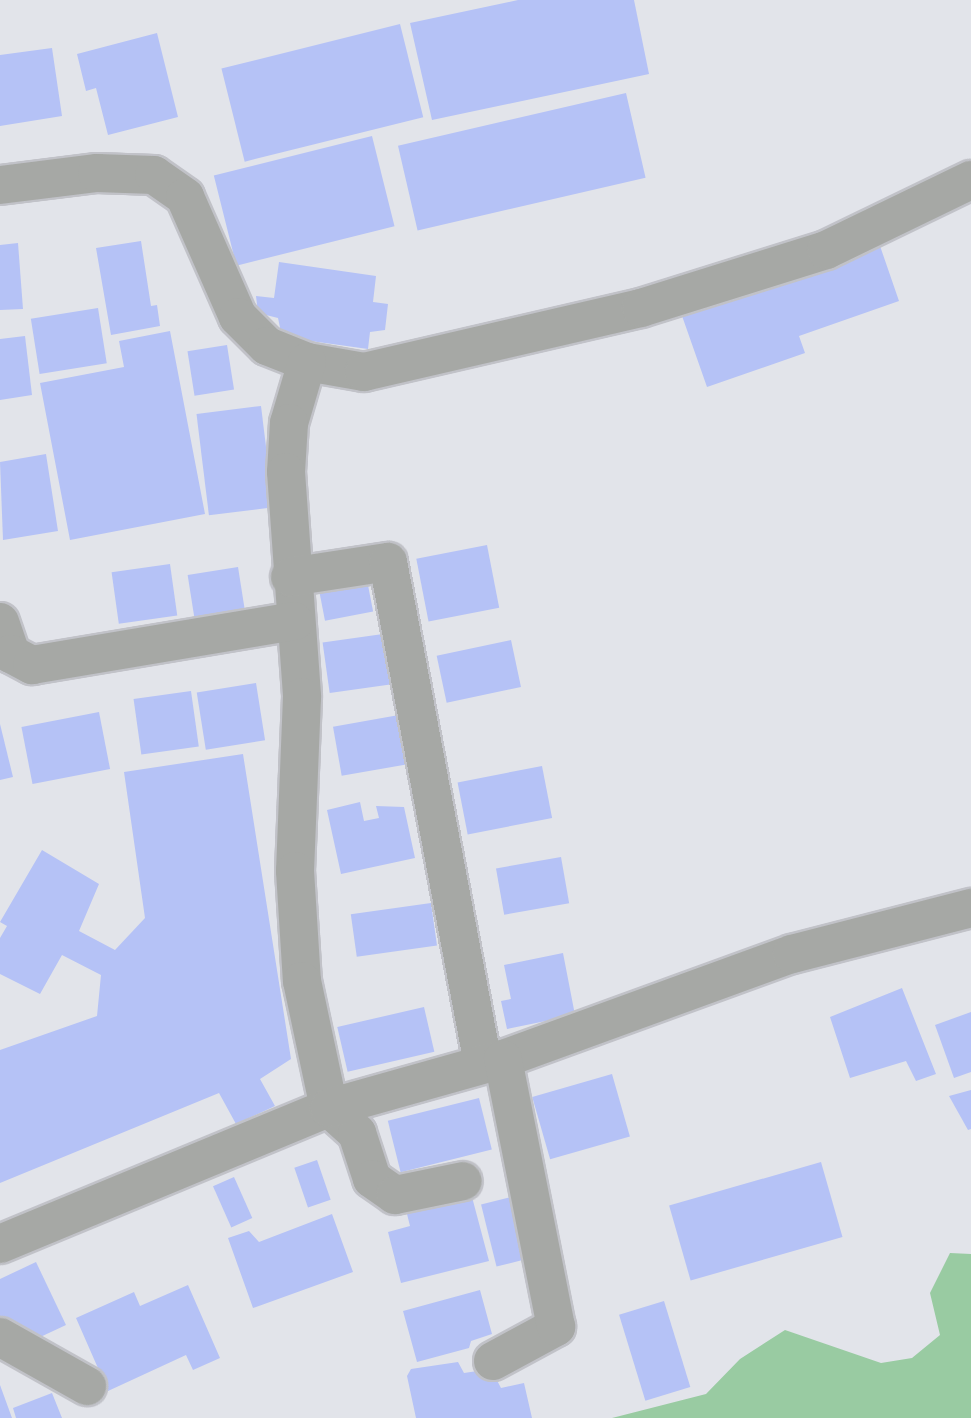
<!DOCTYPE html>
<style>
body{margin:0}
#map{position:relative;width:971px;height:1418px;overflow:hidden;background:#e2e4ea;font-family:"Space Grotesk",sans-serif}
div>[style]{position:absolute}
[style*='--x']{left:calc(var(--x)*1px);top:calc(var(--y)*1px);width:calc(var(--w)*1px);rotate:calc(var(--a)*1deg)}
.green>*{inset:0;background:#99cba2}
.building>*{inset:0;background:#b5c2f6;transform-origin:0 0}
.roads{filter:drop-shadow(2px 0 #c1c2c8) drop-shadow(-2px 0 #c1c2c8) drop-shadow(0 2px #c1c2c8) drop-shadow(0 -2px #c1c2c8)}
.street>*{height:38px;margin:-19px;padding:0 19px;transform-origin:19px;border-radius:19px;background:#a6a8a5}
span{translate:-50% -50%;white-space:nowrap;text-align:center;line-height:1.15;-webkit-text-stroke:5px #fff;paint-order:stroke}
</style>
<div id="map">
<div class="green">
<i style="clip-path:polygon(950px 1253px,971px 1254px,971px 1418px,612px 1418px,706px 1394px,740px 1359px,785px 1330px,881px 1363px,912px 1358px,940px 1335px,930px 1293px)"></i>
</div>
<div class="building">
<i style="clip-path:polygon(518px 0,634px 0,649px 74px,432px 120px,410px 23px)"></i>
<i style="left:400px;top:24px;width:96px;height:184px;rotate:76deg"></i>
<i style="clip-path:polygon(157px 33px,178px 117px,108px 135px,96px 88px,86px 91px,77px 54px)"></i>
<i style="clip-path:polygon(52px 48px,62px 116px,0 126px,0 55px)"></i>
<i style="left:626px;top:93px;width:87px;height:234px;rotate:77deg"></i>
<i style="left:372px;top:136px;width:93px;height:163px;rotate:76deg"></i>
<i style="clip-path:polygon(141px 241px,151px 306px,157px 305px,160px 326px,111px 335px,96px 248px)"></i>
<i style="clip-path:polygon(18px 243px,23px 309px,0 310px,0 245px)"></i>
<i style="clip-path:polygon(879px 243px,899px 301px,799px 336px,805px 353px,707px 387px,681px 313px)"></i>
<i style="clip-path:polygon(279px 262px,376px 276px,373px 302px,388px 304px,385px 330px,370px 332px,368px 349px,282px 337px,278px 318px,258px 313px,256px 296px,274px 298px)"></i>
<i style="left:98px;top:308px;width:56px;height:68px;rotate:81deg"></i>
<i style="clip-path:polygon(170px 331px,205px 514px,70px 540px,40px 383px,124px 367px,119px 341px)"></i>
<i style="clip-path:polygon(25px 336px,32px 395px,0 400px,0 339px)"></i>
<i style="left:227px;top:345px;width:45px;height:40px;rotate:81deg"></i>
<i style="left:261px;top:406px;width:102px;height:65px;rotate:83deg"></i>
<i style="clip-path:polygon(46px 454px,58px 531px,3px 540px,0 462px)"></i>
<i style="left:487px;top:545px;width:64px;height:72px;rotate:79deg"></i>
<i style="left:170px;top:564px;width:52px;height:59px;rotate:82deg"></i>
<i style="left:238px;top:567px;width:46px;height:51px;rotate:81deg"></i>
<i style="left:367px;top:580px;width:32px;height:49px;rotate:79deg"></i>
<i style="left:383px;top:634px;width:51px;height:61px;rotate:82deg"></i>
<i style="left:511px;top:640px;width:48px;height:76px;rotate:78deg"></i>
<i style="left:256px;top:683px;width:58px;height:60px;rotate:81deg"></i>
<i style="left:191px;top:691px;width:56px;height:58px;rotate:82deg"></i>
<i style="left:99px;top:712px;width:58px;height:79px;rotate:79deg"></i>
<i style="left:399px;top:715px;width:50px;height:67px;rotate:80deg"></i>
<i style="clip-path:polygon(0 724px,13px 777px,0 780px)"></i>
<i style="clip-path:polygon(243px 754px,291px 1059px,260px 1079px,275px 1106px,236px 1124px,219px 1093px,0 1183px,0 1050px,97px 1016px,101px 975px,62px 955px,40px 994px,0 974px,0 938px,7px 926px,0 922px,42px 850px,99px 884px,79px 931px,115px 950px,145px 918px,124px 772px)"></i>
<i style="left:542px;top:766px;width:53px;height:86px;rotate:79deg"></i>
<i style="clip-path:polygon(360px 802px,364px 821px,379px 818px,376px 806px,404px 807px,415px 858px,341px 874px,327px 810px)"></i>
<i style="left:561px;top:857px;width:47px;height:66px;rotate:80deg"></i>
<i style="left:431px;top:903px;width:43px;height:81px;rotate:82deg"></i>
<i style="clip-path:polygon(563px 953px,575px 1015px,507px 1029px,501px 1001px,511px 999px,504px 965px)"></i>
<i style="clip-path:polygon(902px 988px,936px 1074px,916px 1081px,906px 1061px,850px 1078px,830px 1017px)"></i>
<i style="left:424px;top:1007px;width:46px;height:89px;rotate:77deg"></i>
<i style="clip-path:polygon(971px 1012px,971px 1072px,954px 1078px,935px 1025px)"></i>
<i style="left:612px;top:1074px;width:65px;height:83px;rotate:74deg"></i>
<i style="clip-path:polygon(971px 1090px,971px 1129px,968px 1130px,949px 1096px)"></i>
<i style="left:479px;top:1098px;width:53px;height:94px;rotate:76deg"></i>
<i style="left:317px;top:1160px;width:42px;height:24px;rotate:71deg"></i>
<i style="left:821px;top:1162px;width:78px;height:158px;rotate:74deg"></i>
<i style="left:234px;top:1177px;width:45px;height:23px;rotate:66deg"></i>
<i style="left:515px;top:1196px;width:64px;height:35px;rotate:76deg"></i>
<i style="clip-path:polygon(472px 1197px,489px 1261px,401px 1283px,388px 1232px,410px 1226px,407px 1214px)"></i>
<i style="clip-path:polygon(332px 1214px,353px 1272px,253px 1308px,228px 1238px,249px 1231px,259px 1242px)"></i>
<i style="clip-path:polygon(36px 1262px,66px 1325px,36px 1339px,0 1319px,0 1279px)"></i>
<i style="clip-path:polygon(188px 1285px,220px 1358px,193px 1370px,186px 1355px,108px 1391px,76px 1318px,134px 1292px,140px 1306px)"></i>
<i style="clip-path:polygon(480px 1290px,492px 1334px,471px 1341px,469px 1348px,417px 1362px,403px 1311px)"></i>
<i style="left:664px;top:1301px;width:90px;height:47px;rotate:73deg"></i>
<i style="clip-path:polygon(458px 1362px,464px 1373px,491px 1369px,501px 1388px,524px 1383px,532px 1418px,416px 1418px,407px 1376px,411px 1369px)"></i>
<i style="clip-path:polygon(0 1385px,12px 1418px,0 1418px)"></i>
<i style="clip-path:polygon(52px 1393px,62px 1418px,16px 1418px,13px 1408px)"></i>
</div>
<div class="roads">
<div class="street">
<i style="--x:0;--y:185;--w:98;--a:-7.1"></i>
<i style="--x:97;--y:173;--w:57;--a:2"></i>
<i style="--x:154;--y:175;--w:38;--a:35"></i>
<i style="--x:185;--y:197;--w:131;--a:66.2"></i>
<i style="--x:238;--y:317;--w:41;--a:45"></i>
<i style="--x:267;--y:346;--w:43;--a:21.8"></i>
<i style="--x:307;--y:362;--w:58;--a:10"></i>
<i style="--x:364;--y:372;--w:284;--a:-13"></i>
<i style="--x:641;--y:308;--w:194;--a:-17.4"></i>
<i style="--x:826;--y:250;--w:161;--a:-25.8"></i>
<i style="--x:307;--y:362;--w:64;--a:106.4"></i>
<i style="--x:289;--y:423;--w:49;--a:93.5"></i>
<i style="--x:286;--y:472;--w:226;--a:85.9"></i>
<i style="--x:302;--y:697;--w:174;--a:92.3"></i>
<i style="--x:295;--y:871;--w:110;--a:86.4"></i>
<i style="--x:302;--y:981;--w:130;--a:78"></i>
<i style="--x:329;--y:1108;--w:38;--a:42"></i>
<i style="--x:357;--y:1133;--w:48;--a:71.9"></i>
<i style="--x:372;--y:1179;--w:28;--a:35"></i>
<i style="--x:395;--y:1195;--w:69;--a:-11.6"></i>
<i style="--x:290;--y:577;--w:99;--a:-8.7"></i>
<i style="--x:388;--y:562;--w:511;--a:79.28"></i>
<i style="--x:0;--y:622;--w:34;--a:71"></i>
<i style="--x:11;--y:654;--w:24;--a:28"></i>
<i style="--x:32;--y:665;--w:266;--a:-9.5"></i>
<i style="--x:0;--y:1244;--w:356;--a:-22.5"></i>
<i style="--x:329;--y:1108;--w:181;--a:-15.7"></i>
<i style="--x:503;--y:1059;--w:307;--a:-20"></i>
<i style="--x:792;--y:954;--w:185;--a:-14.4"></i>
<i style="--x:0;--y:1337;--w:100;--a:29.4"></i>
<i style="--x:493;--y:1361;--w:72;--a:-28.4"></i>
<i style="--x:556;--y:1327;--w:273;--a:-101.2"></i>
</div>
</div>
</div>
